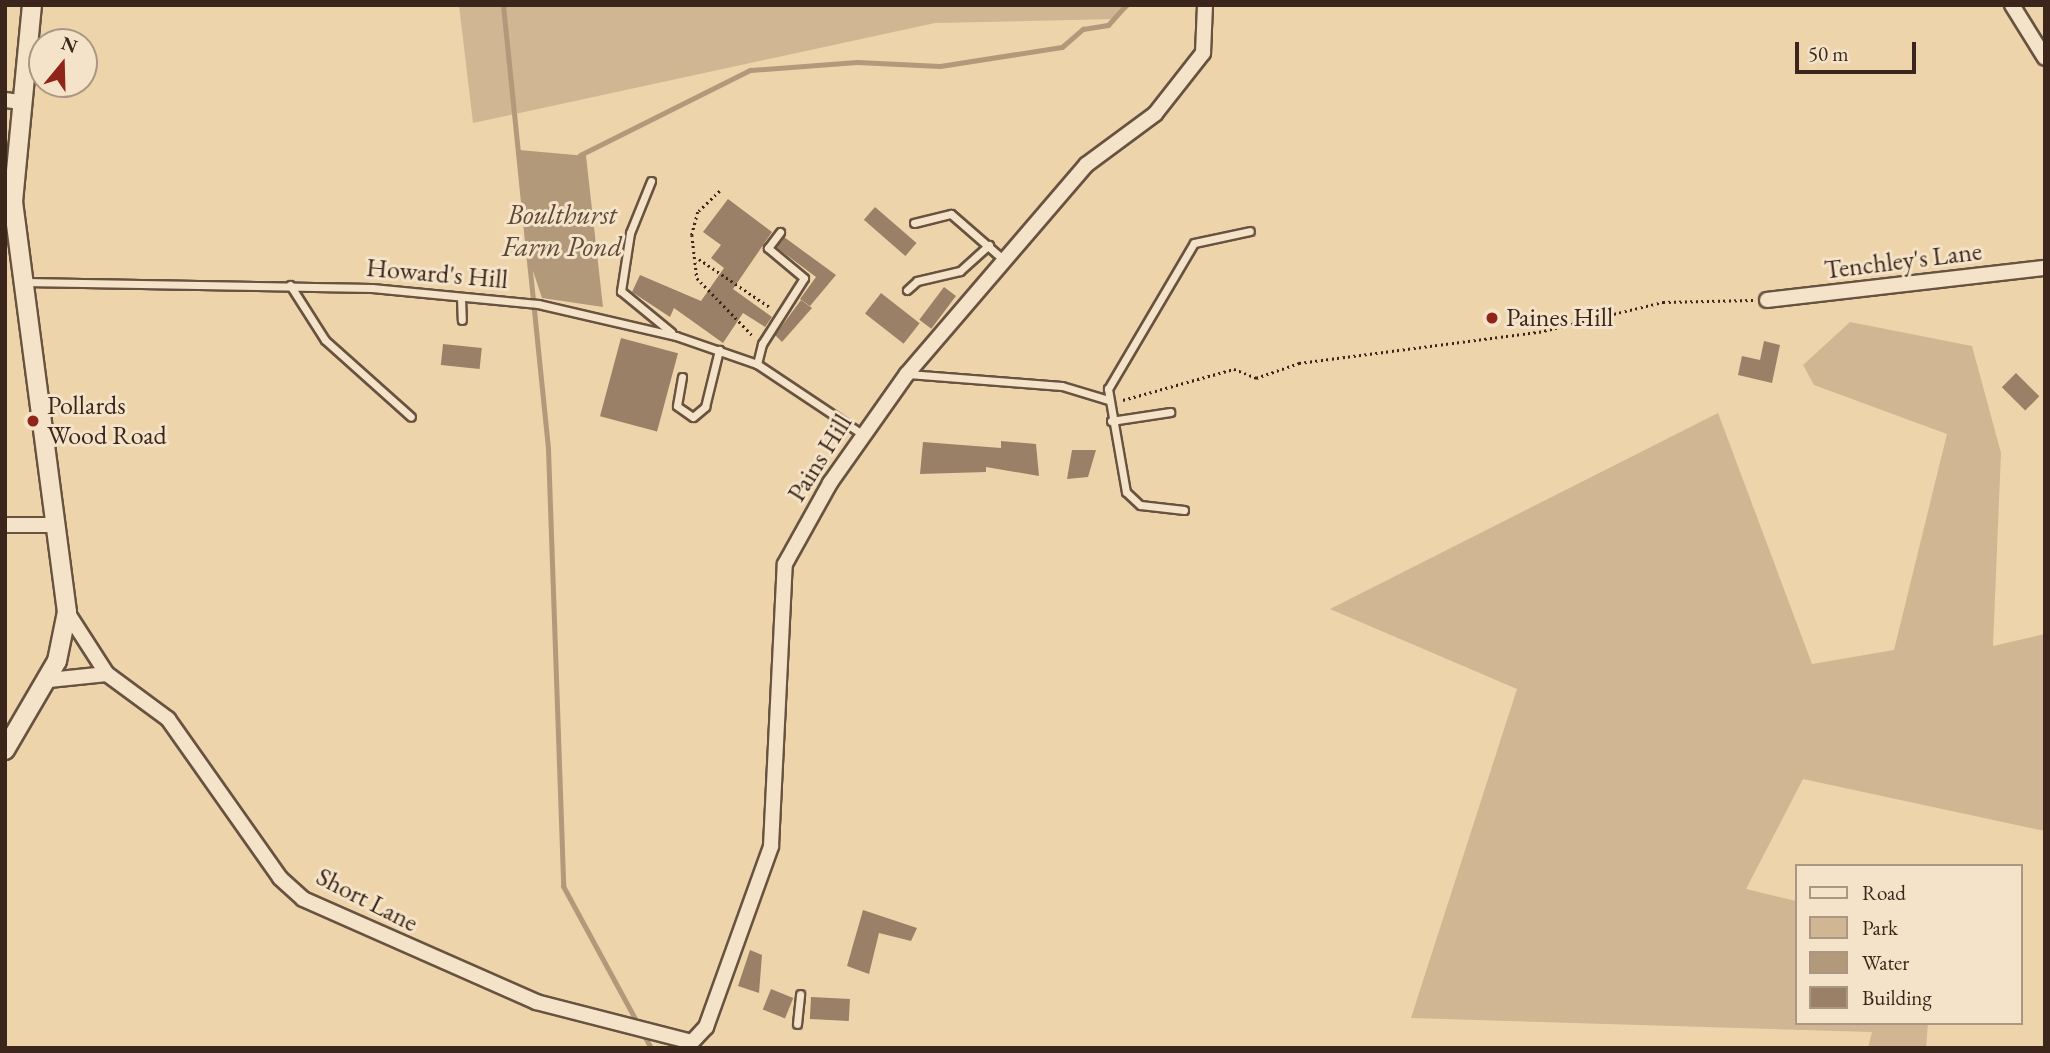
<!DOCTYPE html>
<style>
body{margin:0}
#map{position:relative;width:2050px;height:1053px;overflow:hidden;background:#eed4aa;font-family:"EB Garamond",serif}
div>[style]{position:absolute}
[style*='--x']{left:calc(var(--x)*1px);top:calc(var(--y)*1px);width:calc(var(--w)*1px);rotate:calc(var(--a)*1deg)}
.green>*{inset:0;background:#d0b692}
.water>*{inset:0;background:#b1997a}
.stream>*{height:5px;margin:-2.5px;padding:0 2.5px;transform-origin:2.5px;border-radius:2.5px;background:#b1997a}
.building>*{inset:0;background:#998066;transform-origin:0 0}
.path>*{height:2.5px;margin-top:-1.25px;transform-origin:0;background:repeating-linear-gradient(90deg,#3c261c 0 2px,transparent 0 5.5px)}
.roads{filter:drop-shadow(2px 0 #685240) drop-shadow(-2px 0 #685240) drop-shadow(0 2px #685240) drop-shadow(0 -2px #685240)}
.service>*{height:7px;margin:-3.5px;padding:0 3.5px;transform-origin:3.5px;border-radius:3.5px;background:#f4e3c8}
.minor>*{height:14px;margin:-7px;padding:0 7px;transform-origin:7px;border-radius:7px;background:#f4e3c8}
.tertiary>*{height:18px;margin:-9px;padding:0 9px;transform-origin:9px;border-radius:9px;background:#f4e3c8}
.dots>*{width:19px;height:19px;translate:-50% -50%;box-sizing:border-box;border:4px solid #f4e3c8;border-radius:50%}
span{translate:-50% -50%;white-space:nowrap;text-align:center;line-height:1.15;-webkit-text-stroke:6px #f4e3c8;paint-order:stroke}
.street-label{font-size:26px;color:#3c261c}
.poi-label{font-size:26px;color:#3c261c}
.left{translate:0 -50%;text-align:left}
.water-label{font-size:28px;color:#5f4838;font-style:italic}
.frame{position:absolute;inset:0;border:7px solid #3c261c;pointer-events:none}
.legend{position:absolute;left:1795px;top:864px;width:228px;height:161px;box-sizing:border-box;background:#f4e3c8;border:2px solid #aa9783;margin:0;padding:9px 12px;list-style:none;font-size:21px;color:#3c261c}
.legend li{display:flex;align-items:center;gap:14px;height:35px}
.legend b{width:35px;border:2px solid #aa9783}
.north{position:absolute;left:28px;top:28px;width:70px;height:70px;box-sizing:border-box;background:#f4e3c8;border:2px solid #aa9783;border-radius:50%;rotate:19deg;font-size:19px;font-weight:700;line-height:28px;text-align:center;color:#3c261c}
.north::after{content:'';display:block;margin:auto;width:24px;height:32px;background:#8f2418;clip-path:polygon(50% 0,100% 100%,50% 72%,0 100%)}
.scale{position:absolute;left:1795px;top:42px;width:121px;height:32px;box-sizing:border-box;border:4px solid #3c261c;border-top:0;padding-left:9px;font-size:21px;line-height:24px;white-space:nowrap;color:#3c261c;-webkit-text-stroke:5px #f4e3c8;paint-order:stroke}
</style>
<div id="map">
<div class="green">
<i style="clip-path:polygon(459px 5px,1132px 5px,1115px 19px,935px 23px,473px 123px)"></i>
<i style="clip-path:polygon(1850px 322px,1972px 346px,2001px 453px,1993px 646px,2045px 634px,2045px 831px,1803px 779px,1746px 889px,1796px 901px,1796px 1023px,1928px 1023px,1926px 1048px,1868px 1048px,1872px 1032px,1411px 1018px,1517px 689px,1330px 609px,1718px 413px,1812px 664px,1894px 650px,1947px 434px,1814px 385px,1803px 365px)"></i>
</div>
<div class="water">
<i style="clip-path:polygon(519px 150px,586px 156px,603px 307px,542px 298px,532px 268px)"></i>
</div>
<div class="stream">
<i style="--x:503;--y:5;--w:446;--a:84.2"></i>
<i style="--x:548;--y:449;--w:437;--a:88"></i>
<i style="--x:563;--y:886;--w:184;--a:61.5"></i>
<i style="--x:580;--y:155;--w:190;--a:-26.6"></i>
<i style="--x:750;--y:70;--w:107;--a:-4.3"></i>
<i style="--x:857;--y:62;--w:83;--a:2.8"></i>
<i style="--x:940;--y:66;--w:123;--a:-8.9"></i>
<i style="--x:1062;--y:47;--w:28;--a:-41"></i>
<i style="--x:1083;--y:29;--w:25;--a:-9"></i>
<i style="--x:1108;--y:25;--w:27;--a:-48"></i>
</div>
<div class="building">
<i style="clip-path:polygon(728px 199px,772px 232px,733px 289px,772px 317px,765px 327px,743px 313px,723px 343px,674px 308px,670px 317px,632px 292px,640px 275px,701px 301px,724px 268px,711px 258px,721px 245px,703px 232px)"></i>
<i style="left:875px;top:207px;width:55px;height:17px;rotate:41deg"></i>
<i style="clip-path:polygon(784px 237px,836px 275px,810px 306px,800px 299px,816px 277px,776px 247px)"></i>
<i style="left:944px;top:287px;width:15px;height:41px;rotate:37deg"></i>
<i style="left:881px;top:293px;width:49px;height:26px;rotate:38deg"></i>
<i style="clip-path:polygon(801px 300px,812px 308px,782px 342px,775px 335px)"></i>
<i style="left:621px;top:338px;width:59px;height:81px;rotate:15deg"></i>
<i style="clip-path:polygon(1764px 341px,1780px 345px,1772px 383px,1738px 375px,1742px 356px,1760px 360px)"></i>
<i style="left:443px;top:344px;width:39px;height:21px;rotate:6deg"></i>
<i style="left:2016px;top:373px;width:33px;height:20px;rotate:45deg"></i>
<i style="clip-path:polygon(1001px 441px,1036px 444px,1039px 476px,986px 467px,986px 472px,920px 474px,923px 442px,1001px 448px)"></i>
<i style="clip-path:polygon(1072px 450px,1096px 450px,1088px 477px,1067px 479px)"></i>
<i style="clip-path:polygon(863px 910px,917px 928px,911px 941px,879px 933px,869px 974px,847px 966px)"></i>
<i style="clip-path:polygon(750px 950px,762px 955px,759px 993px,738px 986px)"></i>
<i style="left:771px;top:989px;width:24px;height:22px;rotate:22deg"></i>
<i style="left:811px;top:997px;width:39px;height:22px;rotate:3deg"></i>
</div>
<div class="path">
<i style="--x:720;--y:191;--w:30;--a:136"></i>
<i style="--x:698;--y:212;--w:24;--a:105"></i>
<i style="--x:692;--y:235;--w:43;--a:83.4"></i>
<i style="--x:697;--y:278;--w:82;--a:46"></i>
<i style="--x:699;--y:259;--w:87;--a:34.2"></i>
<i style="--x:1123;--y:400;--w:115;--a:-15.6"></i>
<i style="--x:1234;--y:369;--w:24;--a:22"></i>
<i style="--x:1256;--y:378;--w:46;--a:-19.2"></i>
<i style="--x:1299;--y:363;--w:242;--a:-7.4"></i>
<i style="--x:1539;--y:332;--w:128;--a:-13.6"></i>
<i style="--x:1663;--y:302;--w:90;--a:-1.3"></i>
</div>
<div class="roads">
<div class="service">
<i style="--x:651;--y:181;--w:56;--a:112"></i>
<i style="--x:630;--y:233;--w:59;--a:98.8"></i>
<i style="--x:621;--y:291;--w:65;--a:39.4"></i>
<i style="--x:914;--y:223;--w:38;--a:-14"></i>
<i style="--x:951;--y:214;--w:72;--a:41"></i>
<i style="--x:25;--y:282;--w:347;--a:1"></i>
<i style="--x:372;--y:288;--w:167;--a:5.5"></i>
<i style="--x:538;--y:304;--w:142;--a:13.1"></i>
<i style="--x:676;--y:336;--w:86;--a:19.1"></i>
<i style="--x:757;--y:364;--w:126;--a:33.7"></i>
<i style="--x:290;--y:285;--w:65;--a:57.5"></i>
<i style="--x:325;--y:340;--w:115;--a:41.8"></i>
<i style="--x:907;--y:290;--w:13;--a:-42"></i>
<i style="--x:917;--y:281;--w:44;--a:-13.1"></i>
<i style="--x:960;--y:271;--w:39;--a:-42"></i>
<i style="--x:461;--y:297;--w:23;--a:88"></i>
<i style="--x:757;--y:364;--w:21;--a:-76"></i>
<i style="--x:762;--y:344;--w:78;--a:-57.5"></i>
<i style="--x:804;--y:278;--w:47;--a:-140.2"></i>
<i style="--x:768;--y:248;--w:20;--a:-53"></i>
<i style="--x:908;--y:374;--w:154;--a:4.5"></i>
<i style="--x:1062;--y:386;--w:48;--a:16.9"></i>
<i style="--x:682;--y:377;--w:29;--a:100"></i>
<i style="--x:677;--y:406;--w:19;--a:35"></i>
<i style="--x:693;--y:417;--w:16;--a:-40"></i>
<i style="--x:705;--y:407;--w:59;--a:-76.2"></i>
<i style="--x:1111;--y:421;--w:60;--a:-8.7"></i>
<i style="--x:1184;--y:510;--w:44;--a:-173.5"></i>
<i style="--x:1140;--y:505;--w:19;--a:-137"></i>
<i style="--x:1126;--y:492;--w:105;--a:-99.9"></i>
<i style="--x:1108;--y:389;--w:169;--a:-59.5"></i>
<i style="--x:1194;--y:243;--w:57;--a:-12.1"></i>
<i style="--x:797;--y:1024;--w:30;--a:-84"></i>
</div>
<div class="minor">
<i style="--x:2012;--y:5;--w:62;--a:58.1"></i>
<i style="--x:5;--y:100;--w:14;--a:8"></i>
<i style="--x:1767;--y:300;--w:280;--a:-6.6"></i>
<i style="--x:5;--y:525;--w:51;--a:0"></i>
<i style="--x:67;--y:612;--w:74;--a:57.2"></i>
<i style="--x:107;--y:674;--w:76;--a:36.4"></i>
<i style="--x:168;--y:719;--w:194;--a:54.8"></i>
<i style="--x:280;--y:878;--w:31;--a:42"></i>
<i style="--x:303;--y:899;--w:255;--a:23.8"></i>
<i style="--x:536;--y:1002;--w:161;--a:14.4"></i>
<i style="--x:49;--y:680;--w:58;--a:-5.9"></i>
<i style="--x:692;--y:1042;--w:21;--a:-47"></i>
<i style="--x:706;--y:1027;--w:192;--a:-70.2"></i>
<i style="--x:771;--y:846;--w:282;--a:-87.2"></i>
<i style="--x:785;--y:564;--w:93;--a:-60.9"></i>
<i style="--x:830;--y:483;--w:133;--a:-54.8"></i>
<i style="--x:907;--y:374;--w:275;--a:-49.4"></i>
<i style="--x:1086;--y:165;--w:86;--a:-36.5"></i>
<i style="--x:1155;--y:114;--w:78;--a:-51.8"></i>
<i style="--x:1203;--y:53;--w:48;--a:-87.6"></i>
</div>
<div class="tertiary">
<i style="--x:5;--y:750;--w:103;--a:-59.7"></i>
<i style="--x:57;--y:661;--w:50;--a:-78.5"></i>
<i style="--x:67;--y:612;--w:414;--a:-97.5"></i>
<i style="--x:13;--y:202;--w:198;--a:-84.5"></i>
</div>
</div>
<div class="dots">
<i style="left:1492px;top:318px;background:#8f2418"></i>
<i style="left:33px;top:421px;background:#8f2418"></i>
</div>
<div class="street-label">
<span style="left:1903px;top:261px;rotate:-7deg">Tenchley's Lane</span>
<span style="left:437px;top:274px;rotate:5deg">Howard's Hill</span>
<span style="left:820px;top:458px;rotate:-58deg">Pains Hill</span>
<span style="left:367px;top:900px;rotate:27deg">Short Lane</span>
</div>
<div class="poi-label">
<span class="left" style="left:1506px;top:318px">Paines Hill</span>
<span class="left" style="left:47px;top:421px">Pollards<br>Wood Road</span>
</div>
<div class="water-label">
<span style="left:562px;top:230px">Boulthurst<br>Farm Pond</span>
</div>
<div class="frame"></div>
<ul class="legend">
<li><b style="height:9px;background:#f4e3c8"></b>Road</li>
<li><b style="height:19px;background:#d0b692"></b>Park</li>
<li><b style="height:19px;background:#b1997a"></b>Water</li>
<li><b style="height:19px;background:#998066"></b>Building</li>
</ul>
<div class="north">N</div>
<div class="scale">50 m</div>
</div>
